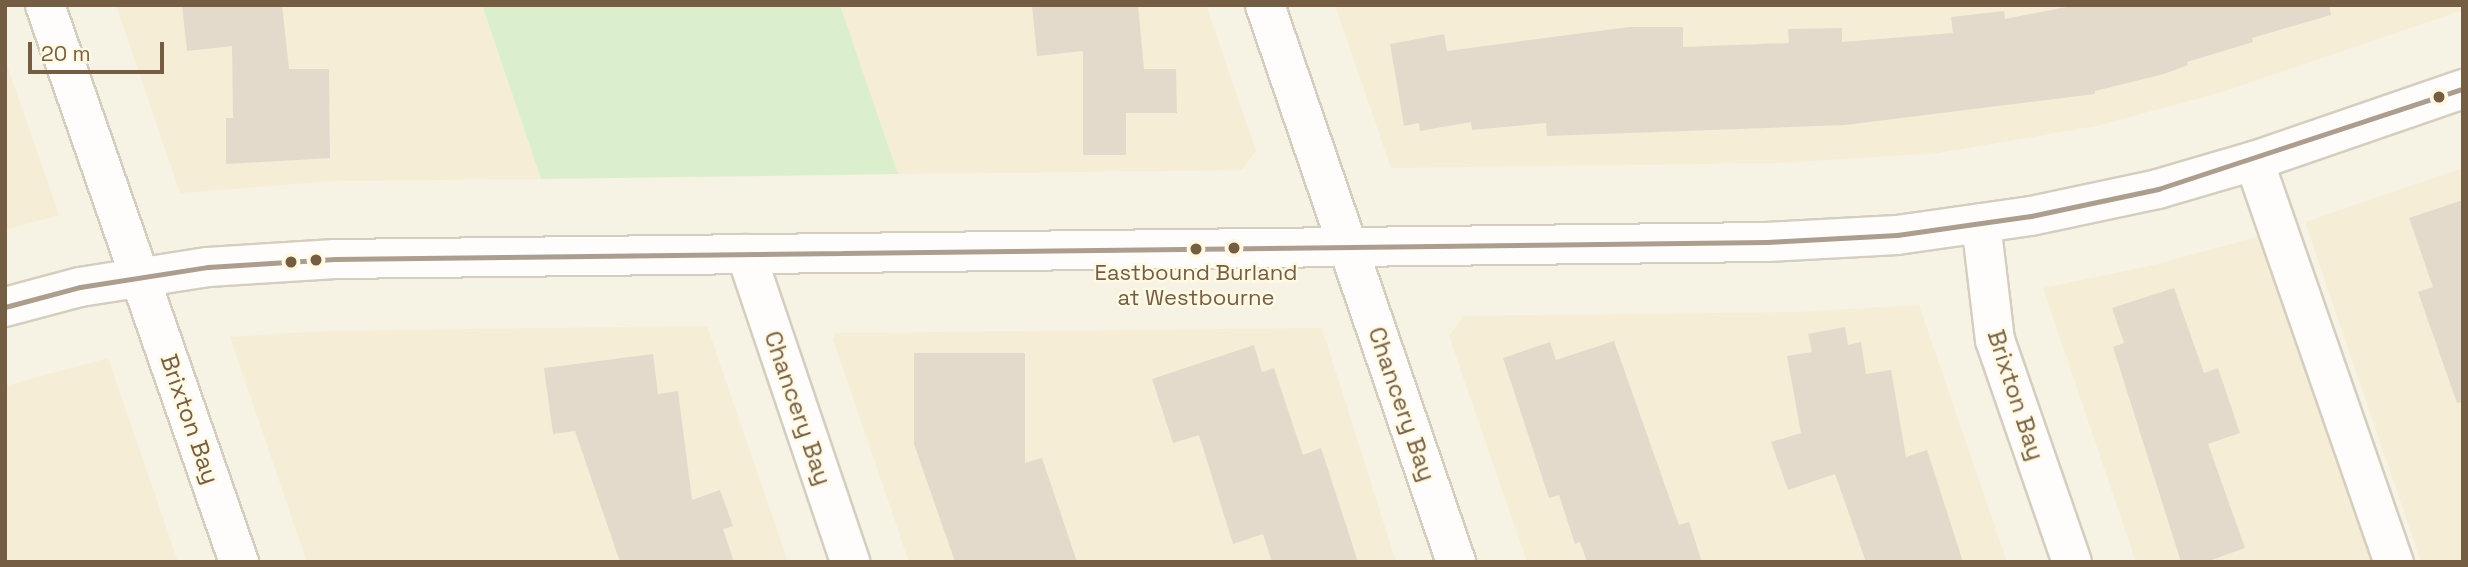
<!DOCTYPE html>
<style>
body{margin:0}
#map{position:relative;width:2468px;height:567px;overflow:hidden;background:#f6f2e4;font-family:"Space Grotesk",sans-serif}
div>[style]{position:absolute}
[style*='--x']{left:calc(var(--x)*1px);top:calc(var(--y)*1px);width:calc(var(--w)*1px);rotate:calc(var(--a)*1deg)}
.residential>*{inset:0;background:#f6edd6}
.green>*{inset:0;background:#dcefcd}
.building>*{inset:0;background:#e3dacb}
.roads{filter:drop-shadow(2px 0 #d5cdbf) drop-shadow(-2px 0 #d5cdbf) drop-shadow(0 2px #d5cdbf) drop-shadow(0 -2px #d5cdbf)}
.minor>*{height:38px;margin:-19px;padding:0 19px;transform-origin:19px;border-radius:19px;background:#fefdfb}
.bus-1>*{height:5px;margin:-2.5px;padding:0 2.5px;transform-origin:2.5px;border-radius:2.5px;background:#ac9e8f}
.dots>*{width:19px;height:19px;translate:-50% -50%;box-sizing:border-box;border:4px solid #fff9e4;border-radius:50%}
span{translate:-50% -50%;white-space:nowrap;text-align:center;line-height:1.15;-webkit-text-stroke:5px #fff9e4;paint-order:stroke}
.bus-label{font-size:22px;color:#755d44}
.street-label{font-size:24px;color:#755d44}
.frame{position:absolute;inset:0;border:7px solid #755d44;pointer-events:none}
.scale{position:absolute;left:28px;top:42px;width:136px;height:32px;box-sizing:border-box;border:4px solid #755d44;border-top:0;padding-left:9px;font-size:21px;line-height:24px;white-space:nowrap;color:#755d44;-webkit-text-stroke:5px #fff9e4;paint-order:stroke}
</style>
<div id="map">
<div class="residential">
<i style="clip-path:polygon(116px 5px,482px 5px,541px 179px,333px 181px,180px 193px)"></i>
<i style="clip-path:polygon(840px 5px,1206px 5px,1256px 151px,1242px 170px,898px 174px)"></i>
<i style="clip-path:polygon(1335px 5px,2463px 5px,2463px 10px,2222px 92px,2096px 126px,1938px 153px,1778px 163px,1391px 168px)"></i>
<i style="clip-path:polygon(5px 59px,59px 215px,5px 230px)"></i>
<i style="clip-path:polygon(2463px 168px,2463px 562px,2421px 562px,2305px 222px)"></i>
<i style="clip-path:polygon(2264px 235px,2376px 562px,2136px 562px,2043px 288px,2154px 265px)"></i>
<i style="clip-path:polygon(1919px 305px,2007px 562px,1527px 562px,1449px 336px,1463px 316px,1799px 312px)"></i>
<i style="clip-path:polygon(707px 326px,788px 562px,307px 562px,230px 337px,324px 331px)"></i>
<i style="clip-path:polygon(1322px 328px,1396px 562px,909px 562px,833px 339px,836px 333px)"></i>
<i style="clip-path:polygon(108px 358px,178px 562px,5px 562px,5px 386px)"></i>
</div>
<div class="green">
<i style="clip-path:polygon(482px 5px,840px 5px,898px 174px,541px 179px)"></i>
</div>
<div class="building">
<i style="clip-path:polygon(182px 5px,282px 5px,289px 69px,329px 69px,330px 158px,226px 164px,226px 118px,233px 118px,232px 46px,187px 51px)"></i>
<i style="clip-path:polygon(1032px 5px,1138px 5px,1144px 69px,1176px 69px,1177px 113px,1126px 113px,1126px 155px,1083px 155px,1083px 51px,1037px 56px)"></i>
<i style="clip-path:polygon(2077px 5px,2329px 5px,2331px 15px,2252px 38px,2253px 42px,2187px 62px,2188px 65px,2164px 74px,2095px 91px,2095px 94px,1845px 125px,1547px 136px,1546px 123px,1472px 130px,1471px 122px,1420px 131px,1419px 123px,1404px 126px,1390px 44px,1444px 34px,1447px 51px,1629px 27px,1683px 27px,1683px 47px,1789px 43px,1788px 29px,1842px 28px,1842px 42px,1953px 33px,1951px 17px,2004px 11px,2005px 19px)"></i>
<i style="clip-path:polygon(2463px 200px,2463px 402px,2457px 403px,2418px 292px,2433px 287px,2409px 218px)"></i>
<i style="clip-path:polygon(2174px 288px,2204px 373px,2218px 368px,2240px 433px,2208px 444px,2245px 548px,2206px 562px,2181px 562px,2113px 347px,2124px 343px,2112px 308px)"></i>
<i style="clip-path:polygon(1845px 327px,1848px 345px,1861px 342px,1866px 374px,1891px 370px,1906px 457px,1927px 450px,1963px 562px,1866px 562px,1835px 474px,1788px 490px,1771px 442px,1801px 433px,1787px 356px,1812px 352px,1808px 334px)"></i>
<i style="clip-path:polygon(1614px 341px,1679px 525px,1689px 522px,1702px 562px,1587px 562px,1580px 542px,1575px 544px,1559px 495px,1549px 498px,1503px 358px,1550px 342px,1556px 360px)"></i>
<i style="clip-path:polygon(1254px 345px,1262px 372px,1274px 368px,1303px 455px,1321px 448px,1358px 562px,1272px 562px,1263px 534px,1233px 544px,1199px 435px,1173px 443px,1152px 379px)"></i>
<i style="clip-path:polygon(914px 353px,1025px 353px,1025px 463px,1042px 458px,1077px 562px,955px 562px,914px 444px)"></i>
<i style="clip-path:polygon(653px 354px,658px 394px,678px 391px,692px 500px,720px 490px,733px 526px,723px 529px,734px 562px,620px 562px,575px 431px,553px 434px,544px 368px)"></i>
</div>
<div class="roads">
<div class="minor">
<i style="--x:45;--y:5;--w:590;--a:70.8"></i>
<i style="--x:1265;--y:5;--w:589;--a:71.07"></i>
<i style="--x:2254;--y:161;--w:425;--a:70.8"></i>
<i style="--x:1981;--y:223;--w:118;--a:83.2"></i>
<i style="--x:1995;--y:340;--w:235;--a:70.9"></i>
<i style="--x:746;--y:254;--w:325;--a:71.3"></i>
<i style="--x:5;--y:307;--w:78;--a:-14.9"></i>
<i style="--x:80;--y:287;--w:130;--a:-8.9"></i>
<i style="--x:208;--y:267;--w:127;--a:-3.6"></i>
<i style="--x:335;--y:259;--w:1432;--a:-0.68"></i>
<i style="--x:1767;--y:242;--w:130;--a:-3.1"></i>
<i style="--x:1897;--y:235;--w:135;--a:-8.1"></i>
<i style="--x:2031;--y:216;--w:130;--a:-12"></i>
<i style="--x:2158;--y:189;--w:100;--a:-16.3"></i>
<i style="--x:2254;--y:161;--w:221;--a:-19"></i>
</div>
</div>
<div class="bus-1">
<i style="--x:5;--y:307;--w:78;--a:-14.9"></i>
<i style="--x:80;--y:287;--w:130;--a:-8.9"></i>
<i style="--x:208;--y:267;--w:127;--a:-3.6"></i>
<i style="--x:335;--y:259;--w:1432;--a:-0.68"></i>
<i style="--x:1767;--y:242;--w:130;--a:-3.1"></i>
<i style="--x:1897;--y:235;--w:135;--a:-8.1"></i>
<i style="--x:2031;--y:216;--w:130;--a:-12"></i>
<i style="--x:2158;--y:189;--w:321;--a:-18.2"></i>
</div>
<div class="dots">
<i style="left:2439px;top:97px;background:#755d44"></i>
<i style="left:1234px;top:248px;background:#755d44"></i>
<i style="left:1196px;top:249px;background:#755d44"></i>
<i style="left:316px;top:260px;background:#755d44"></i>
<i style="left:291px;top:262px;background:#755d44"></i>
</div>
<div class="bus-label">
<span style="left:1196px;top:285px">Eastbound Burland<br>at Westbourne</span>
</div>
<div class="street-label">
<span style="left:2016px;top:395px;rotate:72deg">Brixton Bay</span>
<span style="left:1402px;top:404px;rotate:71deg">Chancery Bay</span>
<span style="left:798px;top:408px;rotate:71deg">Chancery Bay</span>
<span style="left:190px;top:419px;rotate:71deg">Brixton Bay</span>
</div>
<div class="frame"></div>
<div class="scale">20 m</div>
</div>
